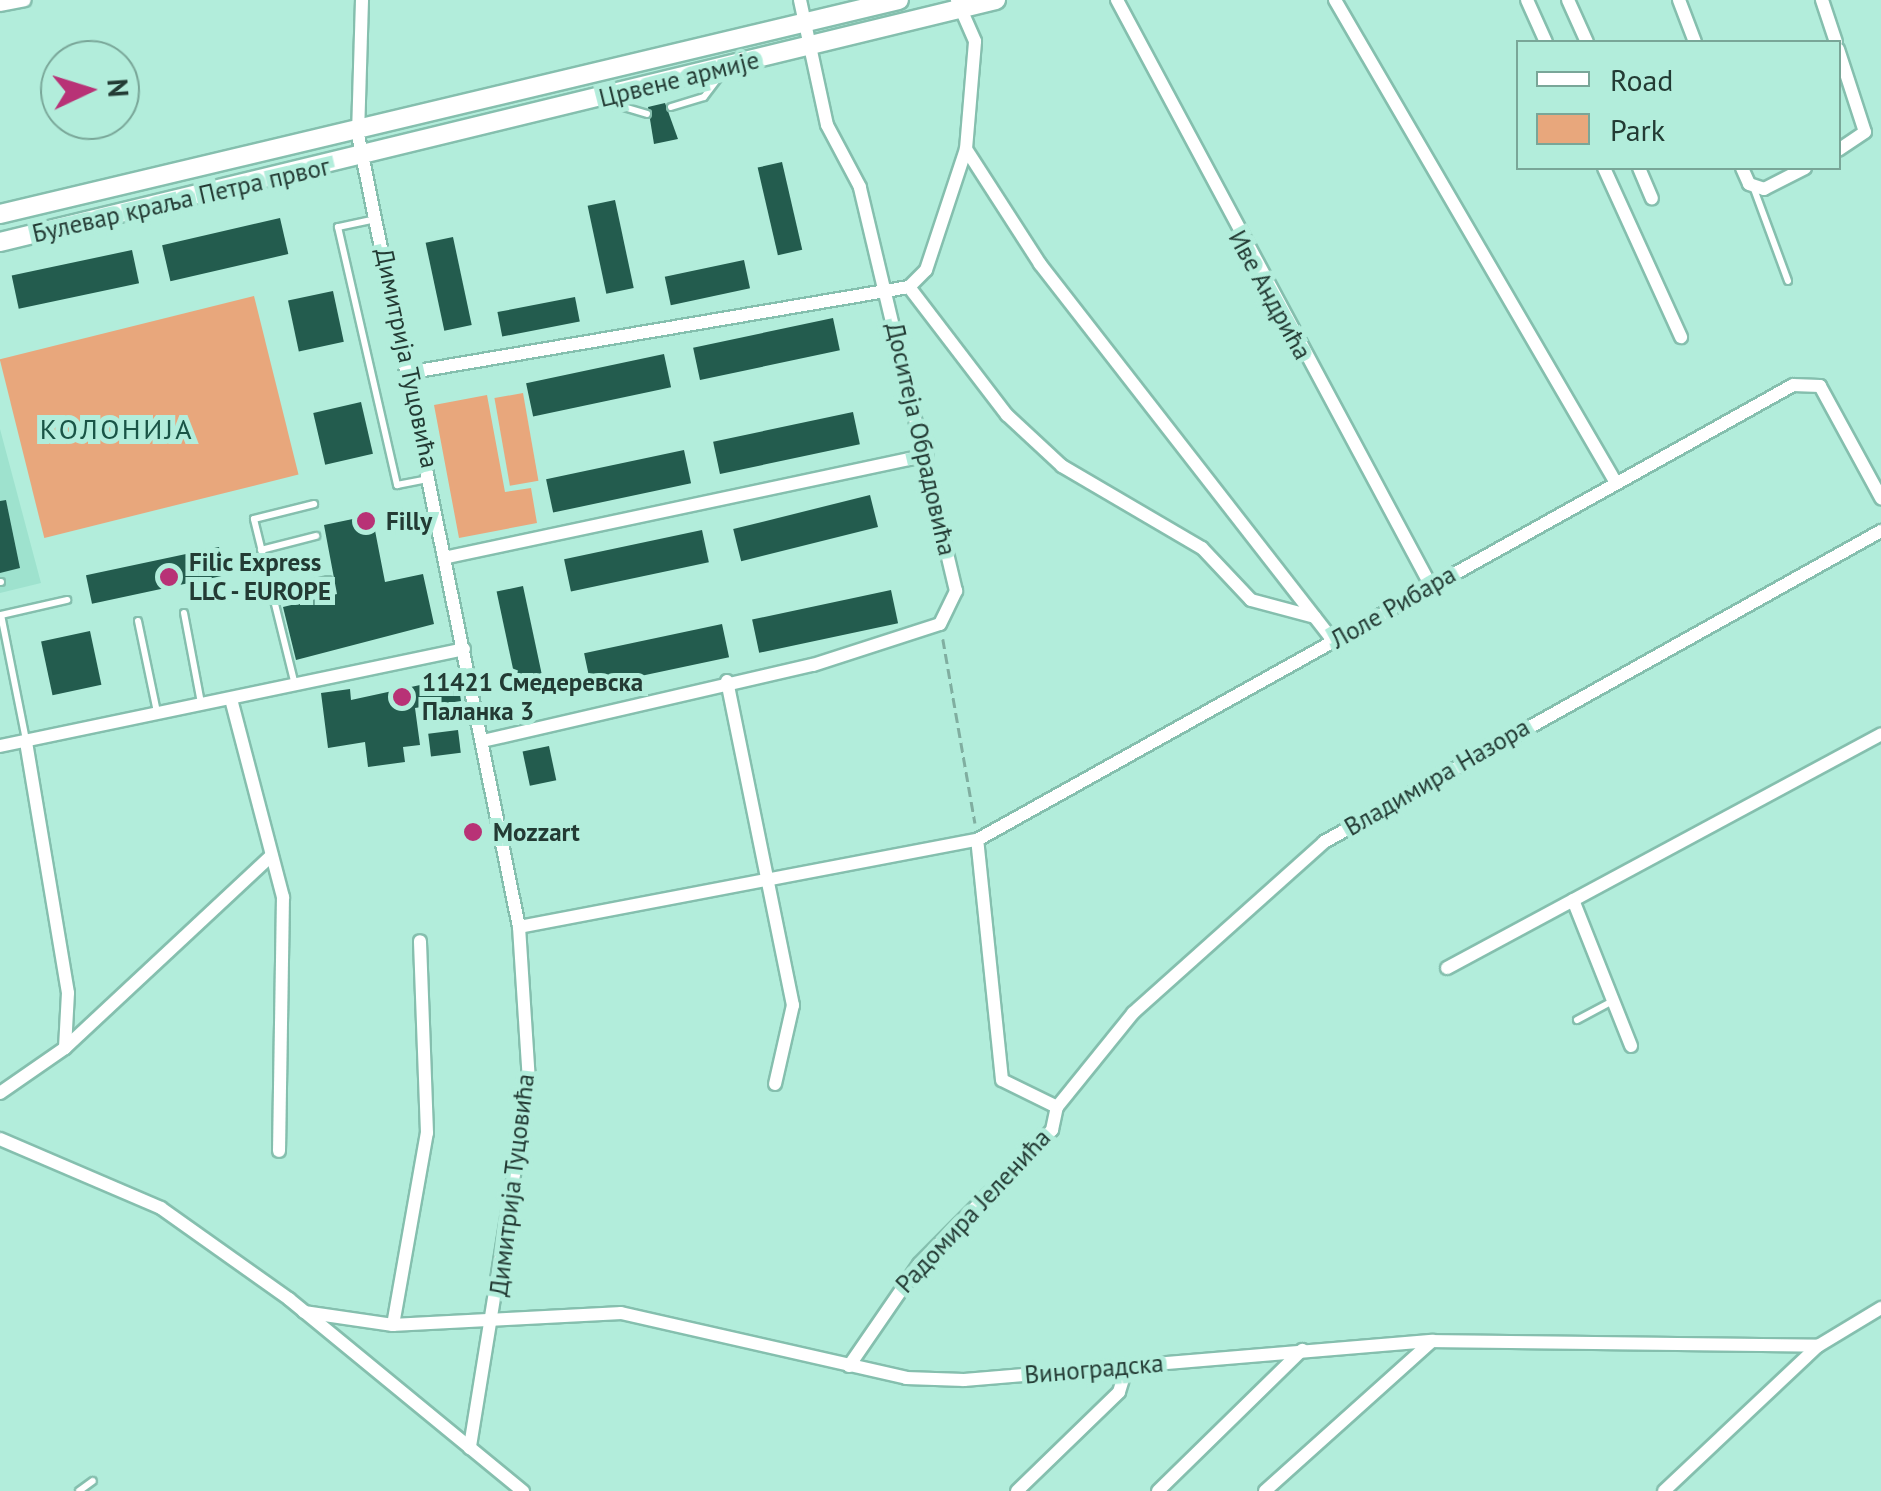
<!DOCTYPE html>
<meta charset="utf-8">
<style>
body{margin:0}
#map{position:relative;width:1881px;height:1491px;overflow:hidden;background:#b2eddb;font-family:"PT Sans",sans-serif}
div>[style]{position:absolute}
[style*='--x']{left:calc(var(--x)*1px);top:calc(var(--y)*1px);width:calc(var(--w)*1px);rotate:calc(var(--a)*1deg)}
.built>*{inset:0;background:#9ee2ce}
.green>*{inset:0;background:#e8a77c;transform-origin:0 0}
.building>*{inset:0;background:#235c4e;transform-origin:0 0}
.path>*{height:2.5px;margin-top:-1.25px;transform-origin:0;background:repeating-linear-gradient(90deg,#80aea0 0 10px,transparent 0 15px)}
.roads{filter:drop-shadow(2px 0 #85bfae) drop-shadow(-2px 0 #85bfae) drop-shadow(0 2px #85bfae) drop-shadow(0 -2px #85bfae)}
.lane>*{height:6px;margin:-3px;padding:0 3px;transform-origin:3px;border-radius:3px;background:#fff}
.street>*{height:12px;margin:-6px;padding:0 6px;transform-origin:6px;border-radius:6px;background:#fff}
.secondary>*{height:18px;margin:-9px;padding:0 9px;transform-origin:9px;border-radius:9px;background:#fff}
.dots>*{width:28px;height:28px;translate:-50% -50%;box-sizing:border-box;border:5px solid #b2eddb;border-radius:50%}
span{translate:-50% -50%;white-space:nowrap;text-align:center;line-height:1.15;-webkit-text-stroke:10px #b2eddb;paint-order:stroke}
.street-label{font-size:25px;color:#233b34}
.poi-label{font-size:25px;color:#233b34;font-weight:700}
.left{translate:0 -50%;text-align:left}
.neighbourhood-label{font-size:28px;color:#195446;letter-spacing:2.5px}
.legend{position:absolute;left:1516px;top:40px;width:325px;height:130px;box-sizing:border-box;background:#b2eddb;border:2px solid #79a698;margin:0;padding:12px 18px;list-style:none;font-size:30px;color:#233b34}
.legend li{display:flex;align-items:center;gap:20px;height:50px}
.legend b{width:50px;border:2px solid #79a698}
.north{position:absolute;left:40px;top:40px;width:100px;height:100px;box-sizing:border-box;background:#b2eddb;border:2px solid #79a698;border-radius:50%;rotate:86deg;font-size:28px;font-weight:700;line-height:40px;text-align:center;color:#233b34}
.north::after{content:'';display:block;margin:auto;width:35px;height:45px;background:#b83276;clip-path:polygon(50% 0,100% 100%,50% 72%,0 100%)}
</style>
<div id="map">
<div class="built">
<i style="clip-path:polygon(0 429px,41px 583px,0 593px)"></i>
</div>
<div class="green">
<i style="left:254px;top:296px;width:184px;height:262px;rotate:76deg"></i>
<i style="left:523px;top:393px;width:89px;height:29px;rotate:80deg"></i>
<i style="clip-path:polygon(487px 395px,505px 492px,531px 488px,537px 523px,459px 538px,434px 405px)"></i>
</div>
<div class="building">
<i style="clip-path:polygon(665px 103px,678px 139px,654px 144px,648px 107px)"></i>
<i style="left:782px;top:162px;width:90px;height:25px;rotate:77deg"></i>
<i style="left:615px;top:200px;width:90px;height:28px;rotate:78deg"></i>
<i style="left:280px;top:218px;width:37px;height:121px;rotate:77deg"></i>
<i style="left:453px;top:237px;width:90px;height:28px;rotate:78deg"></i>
<i style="left:132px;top:250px;width:34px;height:123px;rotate:78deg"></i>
<i style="left:744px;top:260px;width:29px;height:81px;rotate:78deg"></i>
<i style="left:333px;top:291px;width:52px;height:46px;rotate:78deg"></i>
<i style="left:575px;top:297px;width:25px;height:79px;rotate:79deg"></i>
<i style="left:833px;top:318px;width:33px;height:143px;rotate:78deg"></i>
<i style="left:664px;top:354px;width:34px;height:141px;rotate:78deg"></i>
<i style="left:361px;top:402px;width:53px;height:49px;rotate:77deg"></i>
<i style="left:853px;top:412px;width:33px;height:143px;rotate:78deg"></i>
<i style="left:684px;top:450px;width:34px;height:141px;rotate:78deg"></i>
<i style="left:870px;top:495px;width:33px;height:141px;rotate:76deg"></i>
<i style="clip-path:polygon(6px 500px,20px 568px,0 573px,0 501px)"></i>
<i style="clip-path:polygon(372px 515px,385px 582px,423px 574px,434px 624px,296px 660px,283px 607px,337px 594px,324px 525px)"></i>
<i style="left:702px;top:530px;width:33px;height:141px;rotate:78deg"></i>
<i style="left:219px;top:547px;width:29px;height:136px;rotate:78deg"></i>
<i style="left:523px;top:586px;width:92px;height:27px;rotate:78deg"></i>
<i style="left:891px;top:590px;width:34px;height:142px;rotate:78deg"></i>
<i style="left:722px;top:624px;width:34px;height:141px;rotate:78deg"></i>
<i style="left:90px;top:631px;width:55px;height:50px;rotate:78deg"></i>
<i style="clip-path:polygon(457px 677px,461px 701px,415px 708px,420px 745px,403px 747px,405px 762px,368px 767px,365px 742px,328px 748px,321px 693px,350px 689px,351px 700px)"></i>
<i style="left:458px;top:730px;width:23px;height:30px;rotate:83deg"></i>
<i style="left:549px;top:746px;width:35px;height:27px;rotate:78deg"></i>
</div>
<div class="path">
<i style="--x:943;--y:639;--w:187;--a:80.1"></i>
</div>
<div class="roads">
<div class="lane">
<i style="--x:600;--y:100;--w:49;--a:16.6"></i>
<i style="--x:671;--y:107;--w:34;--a:-17"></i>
<i style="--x:704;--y:97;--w:34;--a:-53"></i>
<i style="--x:1754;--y:189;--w:98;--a:69.7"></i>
<i style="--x:376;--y:219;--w:39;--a:168"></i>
<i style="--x:338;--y:227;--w:265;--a:77.1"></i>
<i style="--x:397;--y:485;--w:31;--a:-11"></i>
<i style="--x:261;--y:550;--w:57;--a:-14.3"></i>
<i style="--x:0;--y:582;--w:1;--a:0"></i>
<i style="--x:272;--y:594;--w:58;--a:-14"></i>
<i style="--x:184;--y:613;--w:92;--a:79.3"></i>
<i style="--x:138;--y:621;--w:93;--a:78.2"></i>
<i style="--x:295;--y:685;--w:171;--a:-103.9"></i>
<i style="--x:254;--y:519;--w:62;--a:-14"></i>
<i style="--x:26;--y:740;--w:127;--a:-101.3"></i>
<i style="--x:1;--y:615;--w:68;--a:-12.8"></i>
<i style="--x:1577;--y:1020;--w:38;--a:-28"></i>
<i style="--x:79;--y:1491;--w:17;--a:-36"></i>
</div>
<div class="street">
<i style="--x:362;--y:0;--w:135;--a:91.7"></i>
<i style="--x:358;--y:135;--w:808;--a:78.51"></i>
<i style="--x:519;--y:927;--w:155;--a:86.3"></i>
<i style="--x:529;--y:1082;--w:371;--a:99.2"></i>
<i style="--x:1117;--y:0;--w:665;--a:61.82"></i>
<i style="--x:1335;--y:0;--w:557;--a:59.8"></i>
<i style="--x:1527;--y:0;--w:46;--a:65.7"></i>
<i style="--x:1568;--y:0;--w:46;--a:65.7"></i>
<i style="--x:1679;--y:0;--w:45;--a:69.1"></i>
<i style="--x:1822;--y:0;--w:44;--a:71.6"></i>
<i style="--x:0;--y:5;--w:25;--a:-11"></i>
<i style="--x:1838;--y:49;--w:87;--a:72"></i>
<i style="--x:1865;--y:132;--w:32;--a:146"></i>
<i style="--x:966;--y:149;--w:137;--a:57.2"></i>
<i style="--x:1040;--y:264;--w:479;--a:52.1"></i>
<i style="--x:1604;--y:168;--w:186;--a:65.5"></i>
<i style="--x:1639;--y:168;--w:33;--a:67"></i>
<i style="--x:1742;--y:168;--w:17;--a:66"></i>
<i style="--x:1749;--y:184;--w:16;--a:18"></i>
<i style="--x:1764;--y:189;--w:46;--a:-27.1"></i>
<i style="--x:909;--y:287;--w:161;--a:52.6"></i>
<i style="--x:1007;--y:415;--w:75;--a:42.8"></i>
<i style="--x:1062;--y:466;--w:162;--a:30.4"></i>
<i style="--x:1202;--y:548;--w:71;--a:46.7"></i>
<i style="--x:1251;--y:600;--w:66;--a:14.9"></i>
<i style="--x:412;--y:372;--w:504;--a:-9.71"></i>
<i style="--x:909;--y:287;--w:24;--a:-45"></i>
<i style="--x:926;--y:270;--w:127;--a:-71.7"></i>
<i style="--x:966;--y:149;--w:108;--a:-85.2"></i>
<i style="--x:975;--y:41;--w:45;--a:-113.7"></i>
<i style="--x:448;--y:557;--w:489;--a:-12"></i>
<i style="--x:727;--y:681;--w:331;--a:78.5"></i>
<i style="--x:793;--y:1005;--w:81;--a:102.8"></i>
<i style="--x:231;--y:699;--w:205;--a:75.3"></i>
<i style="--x:283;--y:897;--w:254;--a:90.9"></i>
<i style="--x:487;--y:740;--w:335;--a:-13"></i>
<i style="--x:813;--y:665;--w:133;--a:-17.9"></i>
<i style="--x:940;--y:624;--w:37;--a:-64"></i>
<i style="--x:956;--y:591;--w:415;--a:-103.4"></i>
<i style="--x:860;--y:187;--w:70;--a:-118"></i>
<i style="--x:827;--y:125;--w:128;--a:-102.2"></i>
<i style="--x:0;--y:746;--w:474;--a:-11.8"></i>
<i style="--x:1573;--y:900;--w:157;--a:68.3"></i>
<i style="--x:519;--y:927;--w:466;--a:-10.8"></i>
<i style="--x:977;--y:840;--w:934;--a:-29.14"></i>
<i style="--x:1793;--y:385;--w:27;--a:2"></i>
<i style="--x:1820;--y:386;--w:128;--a:61.4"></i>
<i style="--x:1447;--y:968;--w:493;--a:-28.3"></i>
<i style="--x:65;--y:1048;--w:282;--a:-43"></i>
<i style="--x:0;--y:1093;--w:79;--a:-34.7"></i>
<i style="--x:65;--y:1048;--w:55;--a:-86.9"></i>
<i style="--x:68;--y:993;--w:254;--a:-99.5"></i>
<i style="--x:1057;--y:1107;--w:121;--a:-51"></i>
<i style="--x:1133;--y:1013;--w:256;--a:-41.8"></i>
<i style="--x:1324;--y:842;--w:638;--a:-29.18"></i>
<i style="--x:0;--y:1139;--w:175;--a:23.2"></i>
<i style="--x:161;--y:1208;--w:157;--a:35.4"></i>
<i style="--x:289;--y:1299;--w:303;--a:39.4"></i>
<i style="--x:304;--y:1312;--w:90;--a:8.3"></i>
<i style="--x:393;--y:1325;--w:228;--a:-3"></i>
<i style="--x:621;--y:1313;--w:292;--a:12.8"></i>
<i style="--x:906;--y:1378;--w:58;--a:2"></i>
<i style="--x:964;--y:1380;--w:470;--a:-4.8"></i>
<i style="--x:1432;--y:1341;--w:386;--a:0.7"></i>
<i style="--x:1818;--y:1346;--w:74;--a:-31.1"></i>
<i style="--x:393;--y:1325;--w:195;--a:-80"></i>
<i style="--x:427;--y:1133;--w:192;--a:-92.1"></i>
<i style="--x:849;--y:1366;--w:124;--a:-55.5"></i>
<i style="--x:919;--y:1264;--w:189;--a:-45.2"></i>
<i style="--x:1052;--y:1130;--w:24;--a:-78"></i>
<i style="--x:1057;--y:1107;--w:61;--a:-153.9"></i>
<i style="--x:1002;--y:1080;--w:241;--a:-95.9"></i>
<i style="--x:1017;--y:1491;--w:142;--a:-44.1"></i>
<i style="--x:1119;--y:1392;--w:27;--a:-73"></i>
<i style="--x:1158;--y:1491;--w:202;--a:-44.4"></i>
<i style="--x:1265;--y:1491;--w:224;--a:-41.9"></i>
<i style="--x:1664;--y:1491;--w:212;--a:-43.3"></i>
</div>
<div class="secondary">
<i style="--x:0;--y:214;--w:924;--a:-13.39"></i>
<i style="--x:0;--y:242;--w:1025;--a:-13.66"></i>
</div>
</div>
<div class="dots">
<i style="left:366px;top:521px;background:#b83276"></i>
<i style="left:169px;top:577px;background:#b83276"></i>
<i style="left:402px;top:697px;background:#b83276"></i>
<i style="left:473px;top:832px;background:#b83276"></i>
</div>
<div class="street-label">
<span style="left:679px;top:79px;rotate:-14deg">Црвене армије</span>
<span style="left:181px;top:200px;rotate:-13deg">Булевар краља Петра првог</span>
<span style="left:1270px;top:295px;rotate:61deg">Иве Андрића</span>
<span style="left:407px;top:358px;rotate:78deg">Димитрија Туцовића</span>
<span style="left:921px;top:439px;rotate:77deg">Доситеја Обрадовића</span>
<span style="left:1393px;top:607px;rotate:-30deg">Лоле Рибара</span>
<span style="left:1437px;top:777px;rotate:-30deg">Владимира Назора</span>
<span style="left:512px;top:1185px;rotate:-83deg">Димитрија Туцовића</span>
<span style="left:973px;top:1211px;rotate:-47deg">Радомира Јеленића</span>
<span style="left:1094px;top:1369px;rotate:-5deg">Виноградска</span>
</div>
<div class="poi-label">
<span class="left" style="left:386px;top:521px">Filly</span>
<span class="left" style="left:189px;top:577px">Filic Express<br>LLC - EUROPE</span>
<span class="left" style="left:422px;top:697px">11421 Смедеревска<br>Паланка 3</span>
<span class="left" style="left:493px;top:832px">Mozzart</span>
</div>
<div class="neighbourhood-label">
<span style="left:117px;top:429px">КОЛОНИЈА</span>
</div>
<ul class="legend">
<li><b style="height:12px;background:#fff"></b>Road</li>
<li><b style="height:28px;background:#e8a77c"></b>Park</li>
</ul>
<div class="north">N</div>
</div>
